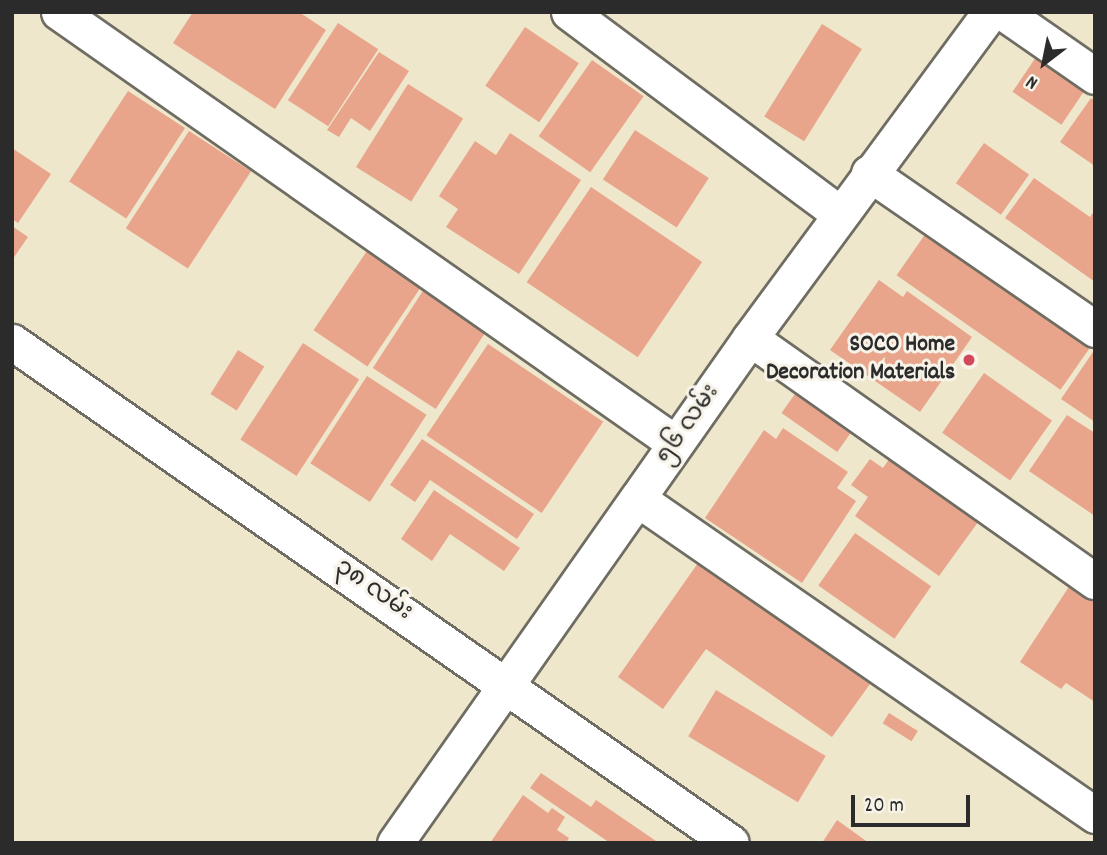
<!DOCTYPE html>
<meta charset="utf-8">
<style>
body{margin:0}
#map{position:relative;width:1107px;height:855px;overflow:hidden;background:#eee7cc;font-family:Dekko,"Noto Sans Myanmar",sans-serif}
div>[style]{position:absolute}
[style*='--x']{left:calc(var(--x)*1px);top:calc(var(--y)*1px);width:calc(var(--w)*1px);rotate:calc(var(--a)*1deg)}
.building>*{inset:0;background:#e8a58b;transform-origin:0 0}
.roads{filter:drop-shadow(2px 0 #6f6d63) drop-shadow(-2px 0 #6f6d63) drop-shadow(0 2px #6f6d63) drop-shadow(0 -2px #6f6d63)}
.street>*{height:35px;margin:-17.5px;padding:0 17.5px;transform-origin:17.5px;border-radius:17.5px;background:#fff}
.dots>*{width:19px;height:19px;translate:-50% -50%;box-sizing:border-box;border:4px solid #f7f3e8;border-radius:50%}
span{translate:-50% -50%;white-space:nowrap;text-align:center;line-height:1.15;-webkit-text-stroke:6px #f7f3e8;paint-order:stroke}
.poi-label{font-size:24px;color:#2b2b2b;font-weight:700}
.right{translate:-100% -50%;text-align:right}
.street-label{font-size:24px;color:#2b2b2b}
.frame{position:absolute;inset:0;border:14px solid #2b2b2b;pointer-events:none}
.north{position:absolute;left:1009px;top:28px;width:70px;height:70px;-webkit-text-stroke:5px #f7f3e8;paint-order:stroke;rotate:212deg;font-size:19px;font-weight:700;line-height:28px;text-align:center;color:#2b2b2b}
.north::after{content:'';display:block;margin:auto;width:24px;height:32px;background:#2b2b2b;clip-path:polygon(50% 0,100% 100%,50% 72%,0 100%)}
.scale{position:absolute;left:851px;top:795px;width:119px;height:32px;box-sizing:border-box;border:4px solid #2b2b2b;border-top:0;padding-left:9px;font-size:21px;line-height:24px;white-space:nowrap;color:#2b2b2b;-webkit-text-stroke:5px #f7f3e8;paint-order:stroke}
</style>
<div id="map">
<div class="building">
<i style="clip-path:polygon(193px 12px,299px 12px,326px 30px,275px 109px,173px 43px)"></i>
<i style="left:338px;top:23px;width:48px;height:92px;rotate:33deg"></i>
<i style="left:822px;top:24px;width:47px;height:109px;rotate:32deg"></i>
<i style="left:525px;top:27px;width:65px;height:71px;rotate:34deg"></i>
<i style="clip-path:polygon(379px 52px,409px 71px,370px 131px,351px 118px,339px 137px,327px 130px)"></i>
<i style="left:1036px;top:57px;width:59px;height:42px;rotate:34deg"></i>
<i style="left:592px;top:60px;width:63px;height:93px;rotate:35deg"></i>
<i style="left:408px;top:84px;width:65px;height:98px;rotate:32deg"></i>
<i style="left:128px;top:91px;width:68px;height:108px;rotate:33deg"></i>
<i style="clip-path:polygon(1091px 98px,1095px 101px,1095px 166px,1060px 142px)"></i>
<i style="left:635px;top:130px;width:88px;height:59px;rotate:33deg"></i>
<i style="left:189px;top:131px;width:74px;height:116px;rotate:33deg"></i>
<i style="clip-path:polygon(510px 133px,581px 180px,519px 274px,446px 227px,458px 209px,439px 196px,475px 141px,496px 155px)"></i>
<i style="left:984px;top:143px;width:55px;height:49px;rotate:35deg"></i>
<i style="clip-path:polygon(12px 148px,51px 174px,18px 223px,12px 219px)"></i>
<i style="clip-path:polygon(1034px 178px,1090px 217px,1095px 210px,1095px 282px,1005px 218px)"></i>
<i style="left:591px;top:187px;width:134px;height:115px;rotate:34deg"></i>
<i style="clip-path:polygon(12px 226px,28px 237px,12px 260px)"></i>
<i style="left:931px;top:226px;width:200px;height:60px;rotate:35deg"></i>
<i style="left:375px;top:239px;width:65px;height:110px;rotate:34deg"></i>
<i style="left:430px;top:280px;width:75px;height:105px;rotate:33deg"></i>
<i style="clip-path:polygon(879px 280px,903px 297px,907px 291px,972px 337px,920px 412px,830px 350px)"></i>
<i style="left:303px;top:343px;width:67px;height:115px;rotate:33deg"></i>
<i style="left:488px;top:344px;width:139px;height:110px;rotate:34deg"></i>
<i style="clip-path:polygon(1095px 349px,1095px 422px,1061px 399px)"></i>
<i style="left:238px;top:350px;width:31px;height:52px;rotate:32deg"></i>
<i style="left:984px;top:373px;width:83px;height:73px;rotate:35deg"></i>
<i style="left:367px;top:376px;width:71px;height:104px;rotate:33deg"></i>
<i style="left:797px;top:391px;width:68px;height:27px;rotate:35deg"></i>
<i style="clip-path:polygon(1067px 415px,1095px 433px,1095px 516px,1029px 471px)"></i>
<i style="clip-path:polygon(783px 428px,848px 472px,837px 488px,856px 501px,802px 583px,705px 518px,764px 430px,776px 439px)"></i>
<i style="clip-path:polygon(422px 439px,534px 514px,517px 539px,430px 480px,415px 502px,390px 485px)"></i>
<i style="clip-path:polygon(892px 455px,981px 518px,939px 576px,855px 516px,868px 497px,851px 485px,870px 459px,883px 468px)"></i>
<i style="clip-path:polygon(434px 490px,520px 548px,504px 571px,450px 534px,432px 561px,401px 539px)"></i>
<i style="left:855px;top:533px;width:93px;height:64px;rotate:35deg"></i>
<i style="clip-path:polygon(698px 563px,870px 684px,832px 737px,706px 649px,663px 709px,618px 677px)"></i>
<i style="clip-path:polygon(1070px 585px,1095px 601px,1095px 702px,1066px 683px,1061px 689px,1020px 662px)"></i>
<i style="left:716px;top:690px;width:128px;height:54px;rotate:31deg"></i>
<i style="left:889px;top:713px;width:34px;height:12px;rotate:32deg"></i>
<i style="clip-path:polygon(541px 773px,591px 807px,596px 800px,659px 843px,610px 843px,530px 788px)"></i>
<i style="clip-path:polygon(523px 795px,548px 813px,552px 808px,565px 817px,557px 830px,569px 838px,566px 843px,490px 843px)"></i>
<i style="clip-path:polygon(837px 820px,869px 843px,822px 843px)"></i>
</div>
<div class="roads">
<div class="street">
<i style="--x:59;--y:12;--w:752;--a:34.98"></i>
<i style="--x:569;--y:12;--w:338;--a:36.7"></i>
<i style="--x:1003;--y:12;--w:112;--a:34.8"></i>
<i style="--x:869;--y:173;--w:275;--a:34.6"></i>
<i style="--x:750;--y:338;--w:422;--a:35.2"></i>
<i style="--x:12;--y:342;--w:876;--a:34.87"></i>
<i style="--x:638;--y:499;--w:556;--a:34.66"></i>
<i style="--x:395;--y:843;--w:617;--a:-54.89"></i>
<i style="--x:750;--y:338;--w:405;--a:-53.6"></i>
</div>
</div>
<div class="dots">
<i style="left:969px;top:360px;background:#d1495b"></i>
</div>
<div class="poi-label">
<span class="right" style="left:955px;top:360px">SOCO Home<br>Decoration Materials</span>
</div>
<div class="street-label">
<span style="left:689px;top:425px;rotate:-55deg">၅၆ လမ်း</span>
<span style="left:373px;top:591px;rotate:35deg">၃၈ လမ်း</span>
</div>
<div class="frame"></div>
<div class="north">N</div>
<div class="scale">20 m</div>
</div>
